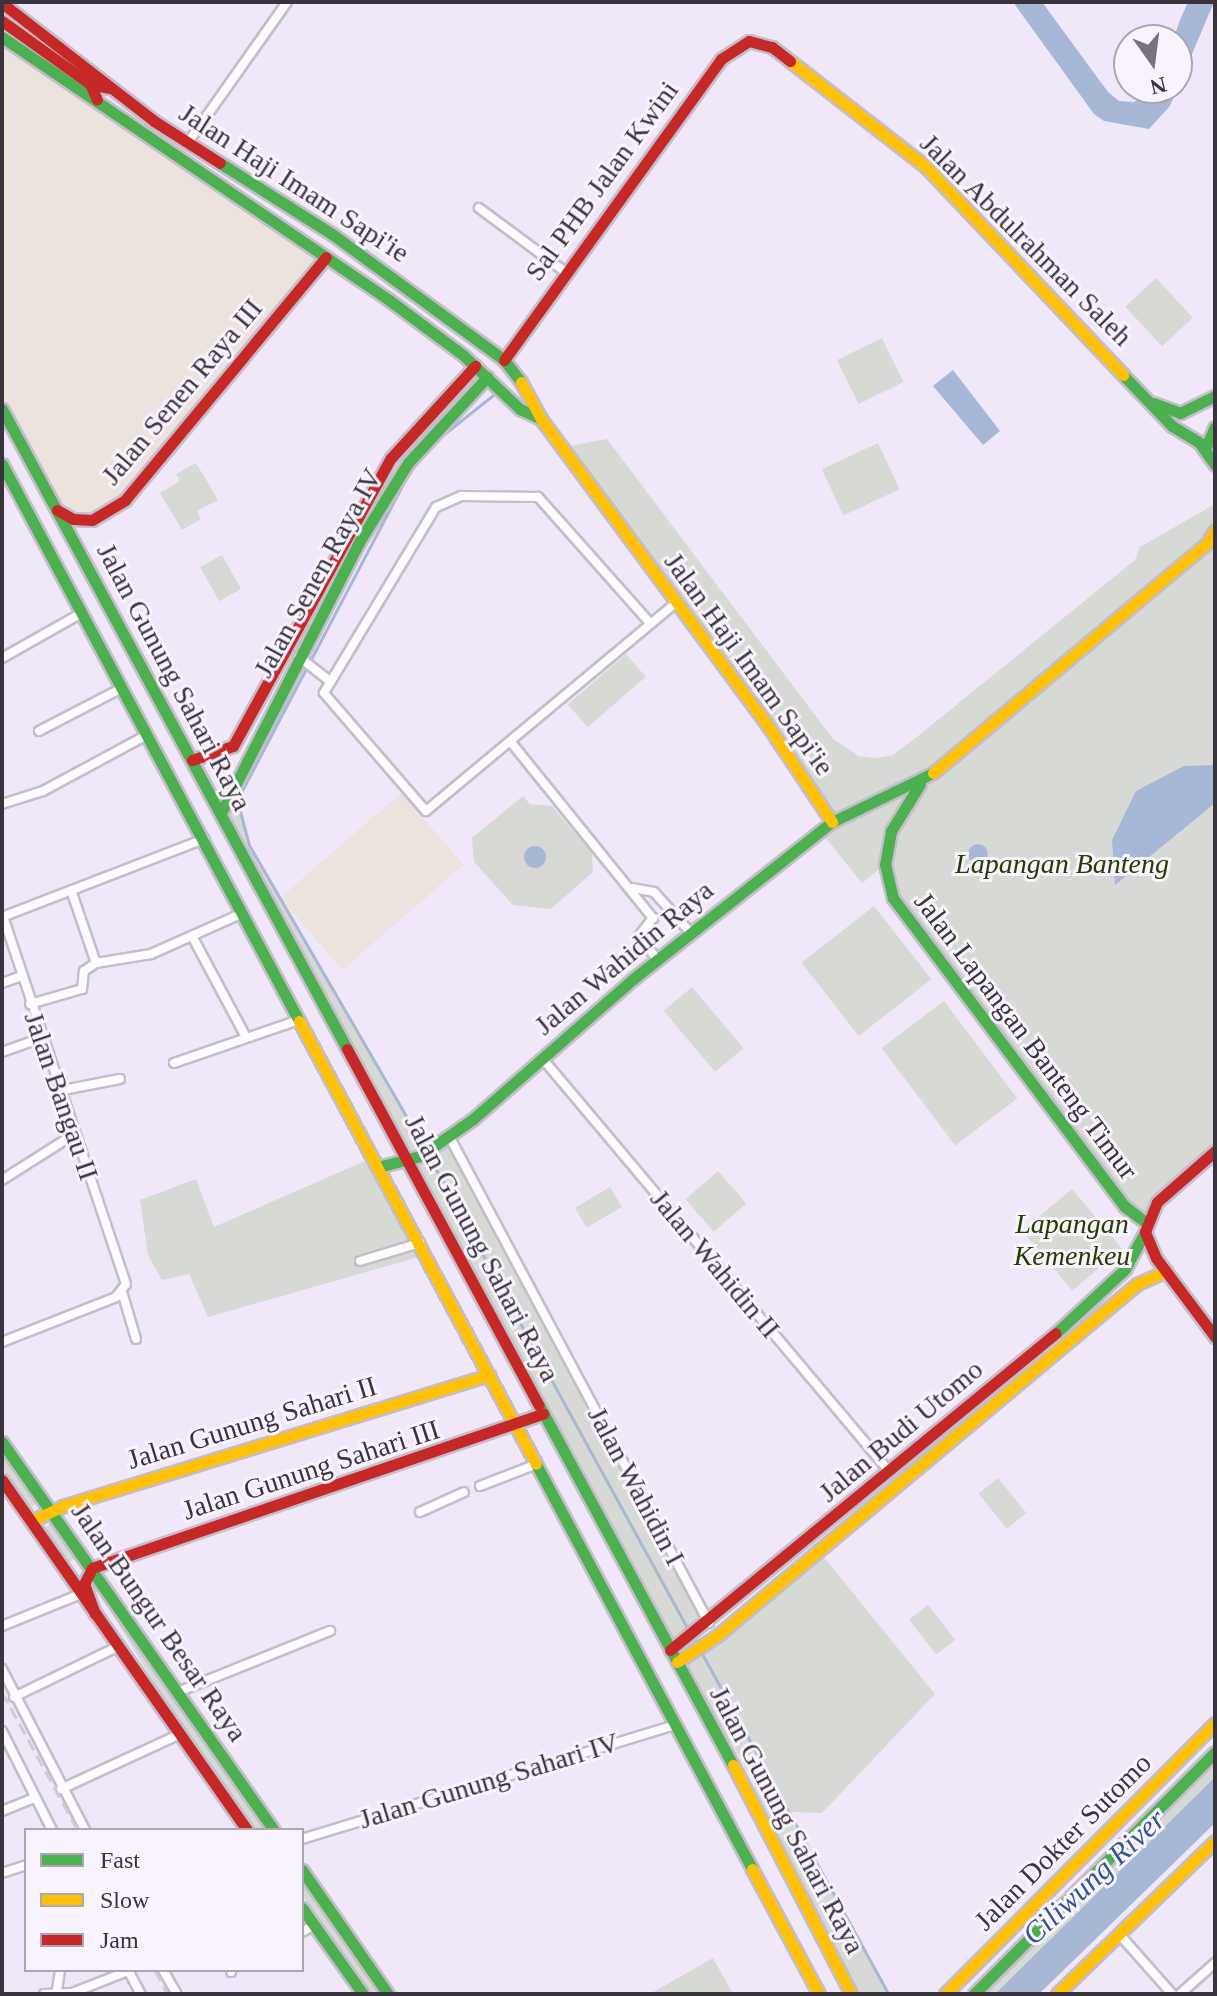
<!DOCTYPE html>
<style>
body{margin:0}
#map{position:relative;width:1217px;height:1996px;overflow:hidden;background:#f0e7f8;font-family:"Times New Roman",serif}
div>[style]{position:absolute}
[style*='--x']{left:calc(var(--x)*1px);top:calc(var(--y)*1px);width:calc(var(--w)*1px);rotate:calc(var(--a)*1deg)}
.commercial>*{inset:0;background:#ece2de;transform-origin:0 0}
.green>*{inset:0;background:#d7dad4;transform-origin:0 0}
.water>*{inset:0;background:#a7b7d6}
.round{border-radius:50%}
.stream>*{height:3px;margin:-1.5px;padding:0 1.5px;transform-origin:1.5px;border-radius:1.5px;background:#a7b7d6}
.roads{filter:drop-shadow(2px 0 #c4bdca) drop-shadow(-2px 0 #c4bdca) drop-shadow(0 2px #c4bdca) drop-shadow(0 -2px #c4bdca)}
.street>*{height:8px;margin:-4px;padding:0 4px;transform-origin:4px;border-radius:4px;background:#fdfbfe}
.fast>*{height:11px;margin:-5.5px;padding:0 5.5px;transform-origin:5.5px;border-radius:5.5px;background:#4caf50}
.slow>*{height:11px;margin:-5.5px;padding:0 5.5px;transform-origin:5.5px;border-radius:5.5px;background:#ffc107}
.jam>*{height:11px;margin:-5.5px;padding:0 5.5px;transform-origin:5.5px;border-radius:5.5px;background:#c62828}
.rail>*{height:3px;margin-top:-1.5px;transform-origin:0;background:repeating-linear-gradient(90deg,#cfcdd1 0 12px,transparent 0 18px)}
span{translate:-50% -50%;white-space:nowrap;text-align:center;line-height:1.15;-webkit-text-stroke:6px #f9f3fe;paint-order:stroke}
.street-label{font-size:28px;color:#39333e}
.park-label{font-size:28px;color:#243d00;font-style:italic}
.water-label{font-size:30px;color:#325788;font-style:italic}
.frame{position:absolute;inset:0;border:4px solid #39333e;pointer-events:none}
.legend{position:absolute;left:24px;top:1828px;width:280px;height:144px;box-sizing:border-box;background:#f9f3fe;border:2px solid #aca6b1;margin:0;padding:10px 14px;list-style:none;font-size:24px;color:#39333e}
.legend li{display:flex;align-items:center;gap:16px;height:40px}
.legend b{width:40px;border:2px solid #aca6b1}
.north{position:absolute;left:1113px;top:24px;width:80px;height:80px;box-sizing:border-box;background:#f9f3fe;border:2px solid #aca6b1;border-radius:50%;rotate:166deg;font-size:22px;font-weight:700;line-height:32px;text-align:center;color:#39333e}
.north::after{content:'';display:block;margin:auto;width:28px;height:36px;background:#79727f;clip-path:polygon(50% 0,100% 100%,50% 72%,0 100%)}
</style>
<div id="map">
<div class="commercial">
<i style="clip-path:polygon(2px 37px,326px 257px,125px 500px,92px 520px,57px 510px,2px 400px)"></i>
<i style="left:401px;top:793px;width:95px;height:160px;rotate:49deg"></i>
</div>
<div class="green">
<i style="left:1156px;top:278px;width:54px;height:42px;rotate:47deg"></i>
<i style="left:882px;top:338px;width:49px;height:50px;rotate:64deg"></i>
<i style="clip-path:polygon(607px 439px,833px 739px,859px 756px,875px 758px,893px 755px,918px 736px,1135px 560px,1140px 547px,1215px 504px,1215px 1151px,1145px 1222px,1133px 1213px,893px 898px,885px 865px,862px 883px,820px 831px,832px 822px,750px 702px,770px 687px,771px 679px,745px 695px,562px 447px)"></i>
<i style="left:878px;top:443px;width:51px;height:62px;rotate:65deg"></i>
<i style="clip-path:polygon(196px 463px,218px 500px,197px 511px,201px 519px,182px 530px,160px 493px,180px 481px,176px 474px)"></i>
<i style="left:222px;top:555px;width:39px;height:25px;rotate:61deg"></i>
<i style="left:626px;top:654px;width:30px;height:77px;rotate:49deg"></i>
<i style="clip-path:polygon(229px 794px,237px 800px,249px 845px,426px 1151px,449px 1136px,709px 1623px,670px 1650px,221px 813px)"></i>
<i style="clip-path:polygon(523px 796px,530px 804px,552px 806px,592px 853px,593px 872px,551px 909px,513px 905px,474px 862px,472px 838px)"></i>
<i style="left:874px;top:906px;width:93px;height:92px;rotate:52deg"></i>
<i style="left:692px;top:987px;width:80px;height:37px;rotate:50deg"></i>
<i style="left:944px;top:1001px;width:122px;height:78px;rotate:53deg"></i>
<i style="clip-path:polygon(374px 1157px,426px 1255px,208px 1317px,189px 1274px,162px 1280px,148px 1255px,140px 1200px,196px 1179px,214px 1227px)"></i>
<i style="left:718px;top:1171px;width:43px;height:43px;rotate:49deg"></i>
<i style="left:610px;top:1187px;width:23px;height:41px;rotate:59deg"></i>
<i style="left:1072px;top:1189px;width:78px;height:65px;rotate:50deg"></i>
<i style="clip-path:polygon(2px 1451px,39px 1502px,30px 1508px,2px 1467px)"></i>
<i style="left:998px;top:1478px;width:45px;height:25px;rotate:51deg"></i>
<i style="left:52px;top:1523px;width:42px;height:9px;rotate:56deg"></i>
<i style="clip-path:polygon(818px 1550px,935px 1694px,822px 1813px,790px 1812px,888px 1994px,851px 1994px,748px 1792px,756px 1787px,731px 1742px,723px 1747px,677px 1662px)"></i>
<i style="clip-path:polygon(98px 1591px,267px 1830px,257px 1830px,164px 1699px)"></i>
<i style="left:928px;top:1605px;width:44px;height:24px;rotate:52deg"></i>
<i style="clip-path:polygon(1215px 1752px,1215px 1777px,995px 1994px,974px 1994px)"></i>
<i style="clip-path:polygon(302px 1880px,382px 1994px,371px 1994px,323px 1925px,302px 1895px)"></i>
<i style="clip-path:polygon(713px 1958px,733px 1994px,650px 1994px)"></i>
</div>
<div class="water">
<i style="clip-path:polygon(1013px 2px,1042px 2px,1108px 92px,1119px 101px,1134px 102px,1154px 88px,1177px 88px,1177px 40px,1173px 40px,1180px 20px,1188px 2px,1214px 2px,1170px 106px,1149px 129px,1104px 121px,1094px 114px)"></i>
<i style="clip-path:polygon(953px 370px,1000px 431px,983px 445px,933px 386px)"></i>
<i style="clip-path:polygon(1215px 765px,1215px 803px,1115px 885px,1112px 840px,1136px 791px,1184px 766px)"></i>
<i class="round" style="left:968px;top:844px;width:20px;height:20px"></i>
<i class="round" style="left:524px;top:846px;width:22px;height:22px"></i>
<i style="clip-path:polygon(1215px 1777px,1215px 1823px,1039px 1994px,995px 1994px)"></i>
</div>
<div class="stream">
<i style="--x:434;--y:442;--w:75;--a:-38.5"></i>
<i style="--x:415;--y:461;--w:383;--a:117.7"></i>
<i style="--x:237;--y:800;--w:47;--a:75.1"></i>
<i style="--x:249;--y:845;--w:351;--a:59.9"></i>
<i style="--x:428;--y:1155;--w:545;--a:61.27"></i>
<i style="--x:700;--y:1650;--w:392;--a:61.3"></i>
</div>
<div class="roads">
<div class="street">
<i style="--x:189;--y:141;--w:170;--a:-54.8"></i>
<i style="--x:479;--y:208;--w:106;--a:36.5"></i>
<i style="--x:650;--y:623;--w:169;--a:-131.6"></i>
<i style="--x:538;--y:497;--w:77;--a:-179.3"></i>
<i style="--x:461;--y:496;--w:27;--a:156"></i>
<i style="--x:436;--y:507;--w:217;--a:121.1"></i>
<i style="--x:324;--y:693;--w:156;--a:49.2"></i>
<i style="--x:426;--y:811;--w:325;--a:-39.8"></i>
<i style="--x:299;--y:657;--w:39;--a:38"></i>
<i style="--x:2;--y:658;--w:92;--a:-29.4"></i>
<i style="--x:39;--y:731;--w:93;--a:-27.4"></i>
<i style="--x:510;--y:741;--w:228;--a:51.1"></i>
<i style="--x:653;--y:918;--w:23;--a:128"></i>
<i style="--x:639;--y:936;--w:29;--a:52"></i>
<i style="--x:2;--y:804;--w:43;--a:-17.6"></i>
<i style="--x:43;--y:791;--w:118;--a:-28.3"></i>
<i style="--x:632;--y:888;--w:22;--a:10"></i>
<i style="--x:654;--y:892;--w:54;--a:48"></i>
<i style="--x:72;--y:893;--w:74;--a:71.1"></i>
<i style="--x:2;--y:917;--w:217;--a:-21.1"></i>
<i style="--x:192;--y:936;--w:115;--a:61.9"></i>
<i style="--x:2;--y:983;--w:20;--a:-20"></i>
<i style="--x:30;--y:1004;--w:54;--a:-16.1"></i>
<i style="--x:82;--y:989;--w:18;--a:-84"></i>
<i style="--x:84;--y:971;--w:14;--a:-34"></i>
<i style="--x:96;--y:963;--w:56;--a:-9.3"></i>
<i style="--x:151;--y:954;--w:101;--a:-24"></i>
<i style="--x:2;--y:1052;--w:41;--a:-19.7"></i>
<i style="--x:542;--y:1058;--w:539;--a:49.96"></i>
<i style="--x:174;--y:1063;--w:132;--a:-19"></i>
<i style="--x:58;--y:1091;--w:63;--a:-11"></i>
<i style="--x:449;--y:1136;--w:552;--a:61.9"></i>
<i style="--x:2;--y:1180;--w:84;--a:-32.4"></i>
<i style="--x:360;--y:1261;--w:63;--a:-16.7"></i>
<i style="--x:122;--y:1292;--w:49;--a:73.4"></i>
<i style="--x:2;--y:1342;--w:123;--a:-21.5"></i>
<i style="--x:116;--y:1297;--w:16;--a:-52"></i>
<i style="--x:126;--y:1284;--w:388;--a:-108.5"></i>
<i style="--x:480;--y:1486;--w:61;--a:-21.1"></i>
<i style="--x:420;--y:1512;--w:48;--a:-24.4"></i>
<i style="--x:2;--y:1626;--w:85;--a:-22.1"></i>
<i style="--x:2;--y:1669;--w:181;--a:62.7"></i>
<i style="--x:178;--y:1692;--w:164;--a:-21.9"></i>
<i style="--x:14;--y:1697;--w:117;--a:-25.9"></i>
<i style="--x:2;--y:1731;--w:111;--a:63.2"></i>
<i style="--x:61;--y:1789;--w:131;--a:-24.8"></i>
<i style="--x:2;--y:1811;--w:35;--a:-22"></i>
<i style="--x:302;--y:1839;--w:391;--a:-17"></i>
<i style="--x:2;--y:1873;--w:25;--a:-18"></i>
<i style="--x:302;--y:1932;--w:14;--a:-30"></i>
<i style="--x:1119;--y:1934;--w:80;--a:48.5"></i>
<i style="--x:128;--y:1970;--w:27;--a:62"></i>
<i style="--x:163;--y:1970;--w:28;--a:60"></i>
<i style="--x:231;--y:1972;--w:2;--a:-90"></i>
<i style="--x:57;--y:1990;--w:20;--a:-81"></i>
<i style="--x:44;--y:1994;--w:28;--a:-2"></i>
<i style="--x:72;--y:1993;--w:60;--a:-21.4"></i>
<i style="--x:1180;--y:1994;--w:47;--a:-41.5"></i>
</div>
<div class="fast">
<i style="--x:2;--y:37;--w:468;--a:34.2"></i>
<i style="--x:389;--y:300;--w:92;--a:36.6"></i>
<i style="--x:463;--y:355;--w:79;--a:43.5"></i>
<i style="--x:520;--y:409;--w:23;--a:25"></i>
<i style="--x:220;--y:163;--w:133;--a:32.4"></i>
<i style="--x:332;--y:234;--w:213;--a:36.2"></i>
<i style="--x:504;--y:360;--w:28;--a:52"></i>
<i style="--x:1123;--y:375;--w:71;--a:46.1"></i>
<i style="--x:1172;--y:426;--w:31;--a:31"></i>
<i style="--x:1199;--y:442;--w:28;--a:55"></i>
<i style="--x:1153;--y:403;--w:29;--a:20"></i>
<i style="--x:1180;--y:413;--w:39;--a:-26"></i>
<i style="--x:2;--y:409;--w:727;--a:61.67"></i>
<i style="--x:1205;--y:449;--w:24;--a:-66"></i>
<i style="--x:2;--y:464;--w:631;--a:61.93"></i>
<i style="--x:920;--y:784;--w:55;--a:121.7"></i>
<i style="--x:891;--y:831;--w:34;--a:100"></i>
<i style="--x:885;--y:864;--w:35;--a:77"></i>
<i style="--x:893;--y:898;--w:385;--a:53.1"></i>
<i style="--x:1124;--y:1206;--w:26;--a:37"></i>
<i style="--x:221;--y:813;--w:304;--a:-63"></i>
<i style="--x:359;--y:542;--w:93;--a:-58.2"></i>
<i style="--x:408;--y:463;--w:117;--a:-47.4"></i>
<i style="--x:378;--y:1167;--w:43;--a:-14.7"></i>
<i style="--x:420;--y:1156;--w:65;--a:-34.9"></i>
<i style="--x:473;--y:1119;--w:213;--a:-41.2"></i>
<i style="--x:633;--y:979;--w:253;--a:-38.3"></i>
<i style="--x:832;--y:822;--w:112;--a:-25.9"></i>
<i style="--x:1056;--y:1333;--w:94;--a:-42.8"></i>
<i style="--x:1125;--y:1269;--w:42;--a:-61.6"></i>
<i style="--x:539;--y:1405;--w:409;--a:61.7"></i>
<i style="--x:2;--y:1442;--w:474;--a:55"></i>
<i style="--x:536;--y:1464;--w:459;--a:61.9"></i>
<i style="--x:302;--y:1870;--w:151;--a:55.3"></i>
<i style="--x:302;--y:1908;--w:105;--a:54.7"></i>
<i style="--x:974;--y:1994;--w:342;--a:-45.1"></i>
</div>
<div class="slow">
<i style="--x:790;--y:61;--w:171;--a:37.9"></i>
<i style="--x:925;--y:166;--w:288;--a:46.5"></i>
<i style="--x:521;--y:382;--w:42;--a:61.6"></i>
<i style="--x:541;--y:419;--w:385;--a:53.5"></i>
<i style="--x:770;--y:729;--w:112;--a:56.3"></i>
<i style="--x:1207;--y:543;--w:9;--a:-21"></i>
<i style="--x:933;--y:773;--w:358;--a:-40"></i>
<i style="--x:1207;--y:543;--w:15;--a:-58"></i>
<i style="--x:299;--y:1021;--w:502;--a:61.85"></i>
<i style="--x:31;--y:1521;--w:35;--a:-25"></i>
<i style="--x:63;--y:1506;--w:446;--a:-17.1"></i>
<i style="--x:677;--y:1662;--w:49;--a:-33.4"></i>
<i style="--x:718;--y:1635;--w:547;--a:-39.95"></i>
<i style="--x:1137;--y:1284;--w:32;--a:-24"></i>
<i style="--x:733;--y:1765;--w:258;--a:62.7"></i>
<i style="--x:752;--y:1869;--w:142;--a:61.8"></i>
<i style="--x:945;--y:1994;--w:383;--a:-45.1"></i>
<i style="--x:1057;--y:1994;--w:220;--a:-44.1"></i>
</div>
<div class="jam">
<i style="--x:2;--y:3;--w:192;--a:37.8"></i>
<i style="--x:154;--y:121;--w:78;--a:32.5"></i>
<i style="--x:2;--y:21;--w:108;--a:35.6"></i>
<i style="--x:90;--y:84;--w:19;--a:12"></i>
<i style="--x:90;--y:84;--w:17;--a:66"></i>
<i style="--x:504;--y:360;--w:371;--a:-54.2"></i>
<i style="--x:721;--y:59;--w:33;--a:-33"></i>
<i style="--x:749;--y:41;--w:24;--a:15"></i>
<i style="--x:772;--y:47;--w:23;--a:38"></i>
<i style="--x:57;--y:510;--w:18;--a:29"></i>
<i style="--x:73;--y:519;--w:19;--a:3"></i>
<i style="--x:92;--y:520;--w:39;--a:-31"></i>
<i style="--x:125;--y:500;--w:315;--a:-50.4"></i>
<i style="--x:192;--y:760;--w:43;--a:-18.9"></i>
<i style="--x:233;--y:746;--w:328;--a:-61.3"></i>
<i style="--x:391;--y:458;--w:125;--a:-47.6"></i>
<i style="--x:347;--y:1049;--w:404;--a:61.7"></i>
<i style="--x:1215;--y:1151;--w:77;--a:138.7"></i>
<i style="--x:1157;--y:1202;--w:32;--a:112"></i>
<i style="--x:1145;--y:1232;--w:28;--a:67"></i>
<i style="--x:1156;--y:1258;--w:99;--a:53.2"></i>
<i style="--x:2;--y:1480;--w:427;--a:55"></i>
<i style="--x:95;--y:1614;--w:32;--a:-110"></i>
<i style="--x:84;--y:1584;--w:18;--a:-63"></i>
<i style="--x:92;--y:1568;--w:477;--a:-18.9"></i>
<i style="--x:670;--y:1650;--w:499;--a:-39.4"></i>
</div>
</div>
<div class="rail">
<i style="--x:2;--y:1692;--w:158;--a:61.2"></i>
<i style="--x:155;--y:1970;--w:27;--a:62"></i>
</div>
<div class="street-label">
<span style="left:602px;top:181px;rotate:-54deg">Sal PHB Jalan Kwini</span>
<span style="left:294px;top:183px;rotate:33deg">Jalan Haji Imam Sapi'ie</span>
<span style="left:1026px;top:240px;rotate:45deg">Jalan Abdulrahman Saleh</span>
<span style="left:182px;top:392px;rotate:-50deg">Jalan Senen Raya III</span>
<span style="left:318px;top:573px;rotate:-61deg">Jalan Senen Raya IV</span>
<span style="left:749px;top:664px;rotate:54deg">Jalan Haji Imam Sapi'ie</span>
<span style="left:174px;top:677px;rotate:62deg">Jalan Gunung Sahari Raya</span>
<span style="left:624px;top:958px;rotate:-40deg">Jalan Wahidin Raya</span>
<span style="left:1026px;top:1036px;rotate:53deg">Jalan Lapangan Banteng Timur</span>
<span style="left:61px;top:1096px;rotate:71deg">Jalan Bangau II</span>
<span style="left:482px;top:1248px;rotate:62deg">Jalan Gunung Sahari Raya</span>
<span style="left:715px;top:1264px;rotate:50deg">Jalan Wahidin II</span>
<span style="left:252px;top:1423px;rotate:-17deg">Jalan Gunung Sahari II</span>
<span style="left:901px;top:1431px;rotate:-40deg">Jalan Budi Utomo</span>
<span style="left:311px;top:1470px;rotate:-18deg">Jalan Gunung Sahari III</span>
<span style="left:636px;top:1486px;rotate:62deg">Jalan Wahidin I</span>
<span style="left:159px;top:1622px;rotate:55deg">Jalan Bungur Besar Raya</span>
<span style="left:489px;top:1781px;rotate:-17deg">Jalan Gunung Sahari IV</span>
<span style="left:787px;top:1820px;rotate:62deg">Jalan Gunung Sahari Raya</span>
<span style="left:1063px;top:1842px;rotate:-45deg">Jalan Dokter Sutomo</span>
</div>
<div class="park-label">
<span style="left:1062px;top:864px">Lapangan Banteng</span>
<span style="left:1072px;top:1240px">Lapangan<br>Kemenkeu</span>
</div>
<div class="water-label">
<span style="left:1094px;top:1877px;rotate:-43deg">Ciliwung River</span>
</div>
<div class="frame"></div>
<ul class="legend">
<li><b style="height:10px;background:#4caf50"></b>Fast</li>
<li><b style="height:10px;background:#ffc107"></b>Slow</li>
<li><b style="height:10px;background:#c62828"></b>Jam</li>
</ul>
<div class="north">N</div>
</div>
